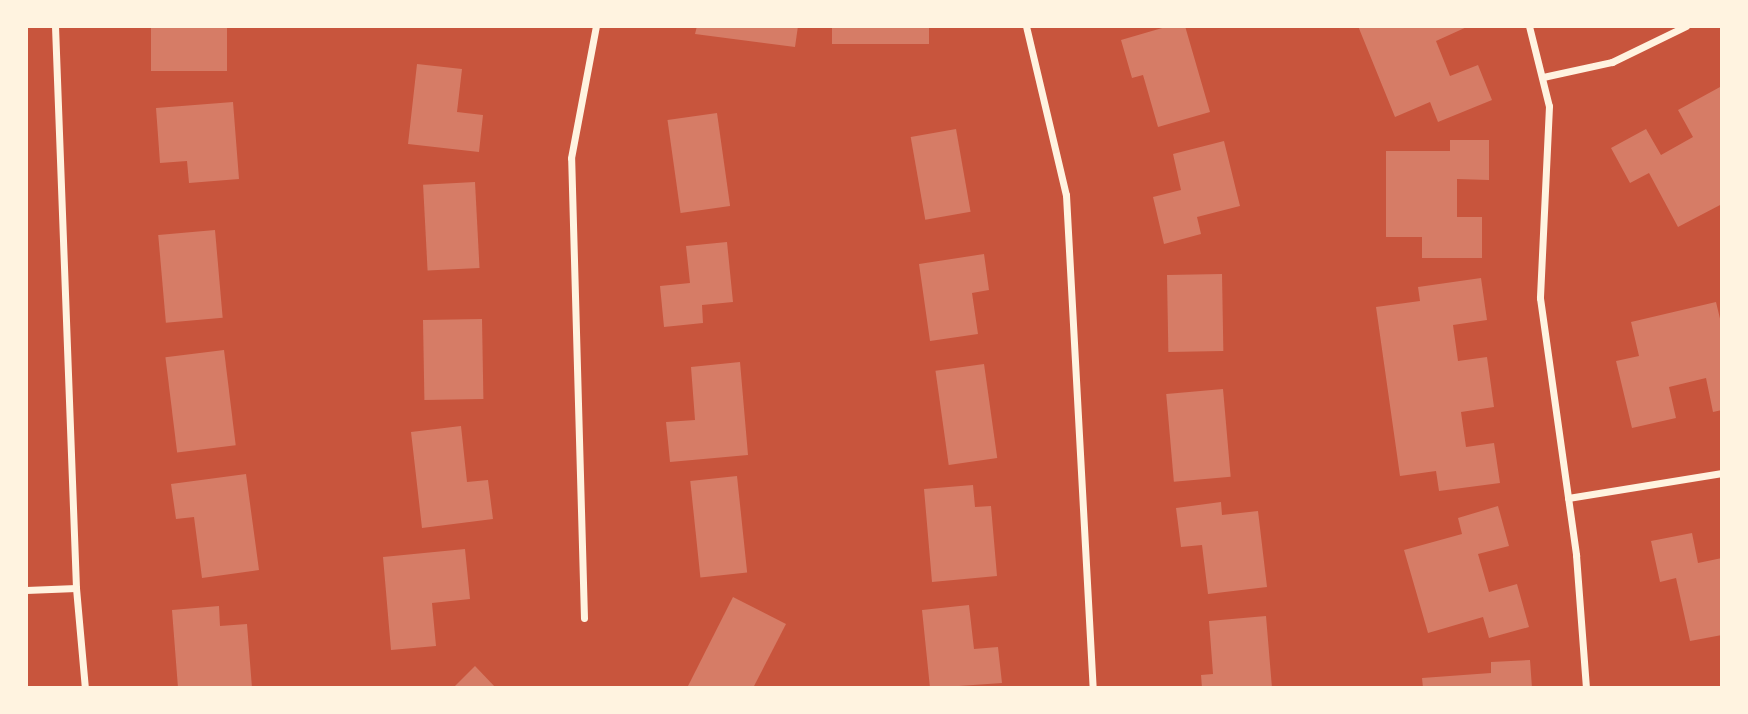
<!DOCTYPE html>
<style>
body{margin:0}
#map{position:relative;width:1748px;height:714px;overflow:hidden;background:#c8553d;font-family:"Roboto Condensed",sans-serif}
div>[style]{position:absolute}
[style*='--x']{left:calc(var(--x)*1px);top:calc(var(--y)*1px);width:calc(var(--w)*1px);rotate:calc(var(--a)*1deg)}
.building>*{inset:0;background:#d67c66;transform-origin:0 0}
.minor>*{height:7px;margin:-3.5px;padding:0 3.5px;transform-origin:3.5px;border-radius:3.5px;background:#fff3e0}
span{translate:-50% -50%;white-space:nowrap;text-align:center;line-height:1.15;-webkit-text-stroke:5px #fff3e0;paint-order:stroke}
.frame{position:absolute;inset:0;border:28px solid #fff3e0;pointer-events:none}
</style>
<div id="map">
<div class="building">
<i style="left:151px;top:26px;width:76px;height:45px"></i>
<i style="clip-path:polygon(697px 26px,798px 26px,795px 47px,695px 34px)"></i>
<i style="left:832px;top:26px;width:97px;height:18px"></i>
<i style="clip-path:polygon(1169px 26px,1185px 26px,1210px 112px,1158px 127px,1143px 75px,1132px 78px,1121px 40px)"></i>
<i style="clip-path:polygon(1358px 26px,1469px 26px,1436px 41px,1450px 76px,1478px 65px,1492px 100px,1438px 122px,1430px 102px,1395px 117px)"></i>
<i style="clip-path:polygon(417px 64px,462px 69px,457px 112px,483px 115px,479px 152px,408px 144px)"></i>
<i style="clip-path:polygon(1720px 87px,1722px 204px,1678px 227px,1649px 173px,1630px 183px,1611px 148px,1646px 129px,1661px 155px,1693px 137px,1678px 110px)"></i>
<i style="clip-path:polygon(233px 102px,239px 179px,189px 183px,187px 161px,160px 163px,156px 108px)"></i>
<i style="left:717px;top:113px;width:94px;height:50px;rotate:82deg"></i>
<i style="left:956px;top:129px;width:84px;height:46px;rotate:80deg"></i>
<i style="clip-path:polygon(1450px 140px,1489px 140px,1489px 180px,1457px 179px,1457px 217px,1482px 217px,1482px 258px,1422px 258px,1422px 237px,1386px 237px,1386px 151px,1450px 151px)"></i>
<i style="clip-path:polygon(1224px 141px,1240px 206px,1197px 217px,1201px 234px,1164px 244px,1153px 197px,1181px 190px,1173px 154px)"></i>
<i style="left:475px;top:182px;width:86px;height:52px;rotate:87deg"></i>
<i style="left:215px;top:230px;width:88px;height:57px;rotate:85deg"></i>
<i style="clip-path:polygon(727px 242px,733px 302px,702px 305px,703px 323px,664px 327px,660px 286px,690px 283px,686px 246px)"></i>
<i style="clip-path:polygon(984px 254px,989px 290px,972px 293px,978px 334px,930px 341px,919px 264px)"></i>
<i style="left:1222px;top:274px;width:77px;height:55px;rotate:89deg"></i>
<i style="clip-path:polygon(1481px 278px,1487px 320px,1453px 325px,1458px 361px,1487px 357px,1494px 407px,1461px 412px,1466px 447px,1494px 443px,1500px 483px,1439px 491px,1436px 471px,1400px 476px,1376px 307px,1420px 301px,1418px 287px)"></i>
<i style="clip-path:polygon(1716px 302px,1722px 327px,1722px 410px,1713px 412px,1706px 378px,1669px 387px,1676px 418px,1632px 428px,1616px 361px,1639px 356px,1631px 322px)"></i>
<i style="left:482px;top:319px;width:80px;height:59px;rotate:89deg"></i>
<i style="left:224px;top:350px;width:96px;height:59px;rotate:83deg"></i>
<i style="clip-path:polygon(740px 362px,748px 455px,670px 462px,666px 422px,695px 420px,691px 367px)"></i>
<i style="left:984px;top:364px;width:95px;height:49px;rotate:82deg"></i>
<i style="left:1223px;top:389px;width:88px;height:57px;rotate:85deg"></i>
<i style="clip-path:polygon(461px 426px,467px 482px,488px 480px,493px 519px,422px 528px,411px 432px)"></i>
<i style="clip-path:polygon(246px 474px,259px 570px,202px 578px,194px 517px,176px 519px,171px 484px)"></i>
<i style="left:737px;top:476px;width:97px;height:47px;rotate:84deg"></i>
<i style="clip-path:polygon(973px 485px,975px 507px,991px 506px,997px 576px,932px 582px,924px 489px)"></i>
<i style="clip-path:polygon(1221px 502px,1222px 515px,1258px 511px,1267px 587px,1208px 594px,1202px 545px,1181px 547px,1176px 508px)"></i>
<i style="clip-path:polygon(1498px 506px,1509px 546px,1478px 554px,1489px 592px,1517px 584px,1529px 627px,1489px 638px,1483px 617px,1428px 633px,1404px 550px,1462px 534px,1458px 518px)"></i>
<i style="clip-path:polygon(1692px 533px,1698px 563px,1722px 558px,1722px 635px,1690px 641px,1676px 578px,1660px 582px,1651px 541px)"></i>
<i style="clip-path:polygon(465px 549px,470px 599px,432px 603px,436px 646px,391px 650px,383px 557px)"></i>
<i style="clip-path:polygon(733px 597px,786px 624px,753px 688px,687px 688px)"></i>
<i style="clip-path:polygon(969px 605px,974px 649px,998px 647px,1002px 683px,930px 688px,922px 610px)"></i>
<i style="clip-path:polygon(219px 606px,220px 626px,247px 624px,252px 688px,178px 688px,172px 610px)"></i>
<i style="clip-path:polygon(1266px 616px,1272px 688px,1202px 688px,1201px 675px,1213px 674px,1209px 621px)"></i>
<i style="clip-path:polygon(1530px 660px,1532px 688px,1423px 688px,1422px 678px,1491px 673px,1491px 662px)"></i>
<i style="clip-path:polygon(475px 666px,496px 688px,453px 688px)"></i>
</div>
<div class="minor">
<i style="--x:55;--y:26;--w:562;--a:87.86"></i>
<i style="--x:76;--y:588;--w:100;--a:84.9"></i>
<i style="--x:1026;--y:26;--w:174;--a:76.7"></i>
<i style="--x:1066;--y:195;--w:494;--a:86.9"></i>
<i style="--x:1529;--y:26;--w:82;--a:76"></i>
<i style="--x:1549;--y:106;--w:192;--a:92.7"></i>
<i style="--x:1540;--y:298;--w:260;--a:82"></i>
<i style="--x:1576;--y:555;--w:133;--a:85.7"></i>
<i style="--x:1543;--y:77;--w:71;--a:-12.3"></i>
<i style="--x:1612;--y:62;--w:82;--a:-25.9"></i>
<i style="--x:1568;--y:498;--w:156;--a:-9.2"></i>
<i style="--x:26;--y:590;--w:50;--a:-2.3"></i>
<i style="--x:584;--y:618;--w:460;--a:-91.6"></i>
<i style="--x:571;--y:158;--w:134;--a:-79.3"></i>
</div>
<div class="frame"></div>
</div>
